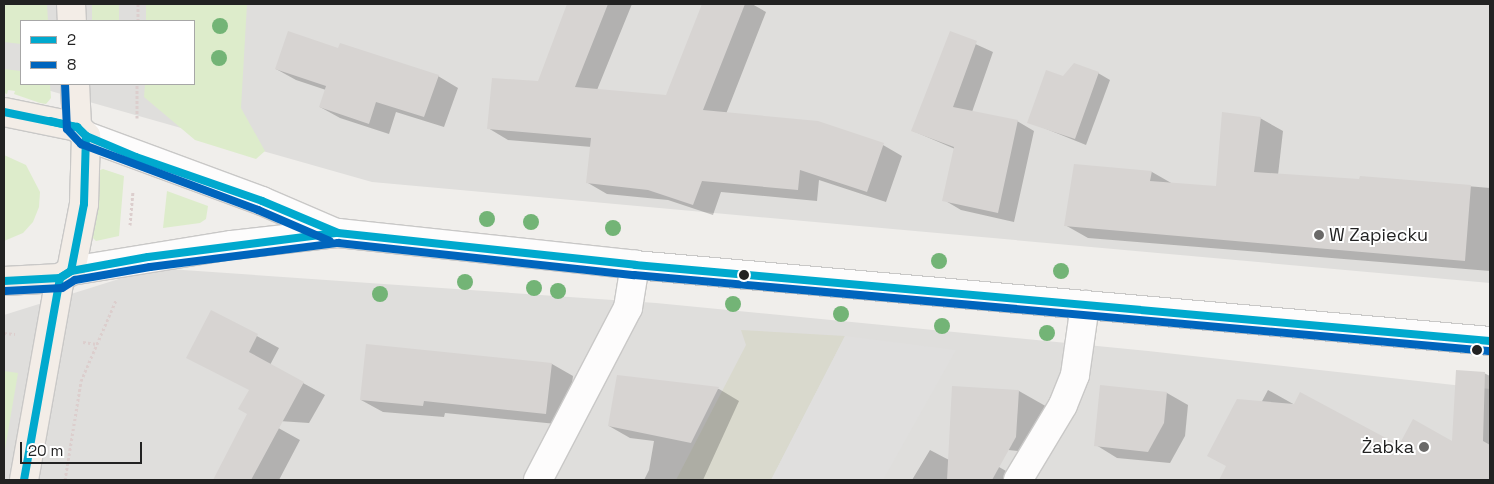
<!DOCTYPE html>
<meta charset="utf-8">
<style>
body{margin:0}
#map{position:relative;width:1494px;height:484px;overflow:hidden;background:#f0eeeb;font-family:"Space Grotesk",sans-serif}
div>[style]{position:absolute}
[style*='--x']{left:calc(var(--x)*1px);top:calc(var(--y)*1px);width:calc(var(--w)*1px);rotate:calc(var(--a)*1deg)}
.residential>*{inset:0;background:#dfdedc}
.construction>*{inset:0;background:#d9d9cd}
.grass>*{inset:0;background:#ddeccb;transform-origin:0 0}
.parking>*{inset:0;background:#e0dfde}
.shadow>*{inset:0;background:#0003}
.building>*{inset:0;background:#d7d4d2}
.path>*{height:3px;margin-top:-1.5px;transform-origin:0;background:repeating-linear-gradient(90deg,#dccecd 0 2.5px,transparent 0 5px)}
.roads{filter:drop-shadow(1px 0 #c9c8c7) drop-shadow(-1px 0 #c9c8c7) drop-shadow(0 1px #c9c8c7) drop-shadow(0 -1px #c9c8c7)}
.minor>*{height:28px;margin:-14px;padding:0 14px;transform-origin:14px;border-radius:14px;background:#fdfcfc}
.tertiary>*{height:28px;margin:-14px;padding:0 14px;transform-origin:14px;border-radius:14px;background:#fdfcfc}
.primary>*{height:28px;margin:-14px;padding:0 14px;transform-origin:14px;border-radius:14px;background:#f3ede7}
.bus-1>*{height:8px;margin:-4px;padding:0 4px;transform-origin:4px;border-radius:4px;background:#00a9ce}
.bus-2>*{height:8px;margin:-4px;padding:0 4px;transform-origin:4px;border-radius:4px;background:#0065bd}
.trees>*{width:16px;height:16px;margin:-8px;border-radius:50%;background:#73b476}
.dots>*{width:14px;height:14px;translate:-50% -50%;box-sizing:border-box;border:2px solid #fff;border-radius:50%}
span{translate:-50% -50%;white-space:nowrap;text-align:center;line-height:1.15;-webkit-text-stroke:4px #fff;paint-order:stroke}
.poi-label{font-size:18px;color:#222}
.left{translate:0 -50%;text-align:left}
.right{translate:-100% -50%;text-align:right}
.frame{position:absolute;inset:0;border:5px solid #222;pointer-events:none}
.legend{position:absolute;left:20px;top:20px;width:175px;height:65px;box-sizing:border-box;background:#fff;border:1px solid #a7a7a7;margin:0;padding:6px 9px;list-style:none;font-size:15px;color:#222}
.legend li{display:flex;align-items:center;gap:10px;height:25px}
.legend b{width:25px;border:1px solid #a7a7a7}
.scale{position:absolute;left:20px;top:442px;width:122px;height:22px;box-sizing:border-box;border:2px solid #222;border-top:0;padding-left:6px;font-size:15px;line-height:18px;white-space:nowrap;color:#222;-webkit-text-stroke:4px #fff;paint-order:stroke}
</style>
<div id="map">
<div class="residential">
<i style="clip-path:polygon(4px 4px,1490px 4px,1490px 283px,372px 182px,26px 84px,194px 84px,194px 21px,21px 21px,21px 82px,4px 77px)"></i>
<i style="clip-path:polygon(154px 268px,656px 303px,1148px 351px,1490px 389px,1490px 480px,4px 480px,4px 315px)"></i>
</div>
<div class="construction">
<i style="clip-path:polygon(741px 330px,845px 336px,771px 480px,676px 480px,746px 345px)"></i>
</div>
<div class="grass">
<i style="clip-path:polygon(4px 4px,47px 4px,48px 21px,21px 21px,21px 44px,4px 42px)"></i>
<i style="left:92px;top:4px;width:27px;height:17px"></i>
<i style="clip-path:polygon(146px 4px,247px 4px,241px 108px,265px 151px,256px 159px,195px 140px,144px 97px,145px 84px,194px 84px,194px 21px,146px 21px)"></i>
<i style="clip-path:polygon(4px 69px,21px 71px,21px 84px,50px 84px,51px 98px,46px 104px,40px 103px,14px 94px,15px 91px,8px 90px,7px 94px,4px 93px)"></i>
<i style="clip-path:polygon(4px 155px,26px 165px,40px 192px,39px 207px,33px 222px,23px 233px,4px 241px)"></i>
<i style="clip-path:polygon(103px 169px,124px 176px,119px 236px,96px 241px,91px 236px,98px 209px,97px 171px)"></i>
<i style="clip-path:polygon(167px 191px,208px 206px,206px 219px,200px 223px,163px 228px)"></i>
<i style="clip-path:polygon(4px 371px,18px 373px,4px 455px)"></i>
</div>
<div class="parking">
<i style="clip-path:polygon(845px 336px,956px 350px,883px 480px,771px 480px)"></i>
</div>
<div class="shadow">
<i style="clip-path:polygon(569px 4px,632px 4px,597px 90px,667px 96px,704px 4px,752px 4px,766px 12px,726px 114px,883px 145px,902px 156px,886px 202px,819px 180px,817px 201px,721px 192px,713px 215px,668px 200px,607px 194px,588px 183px,592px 147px,508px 140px,488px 128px,539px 83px)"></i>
<i style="clip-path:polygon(951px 33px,993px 52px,972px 112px,1017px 121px,1034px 131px,1014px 222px,961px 210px,944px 200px,955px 149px,913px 131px)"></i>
<i style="clip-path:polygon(339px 50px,438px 76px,458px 88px,444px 127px,396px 112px,389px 134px,340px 118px,320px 107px,326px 90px,296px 80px,276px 69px)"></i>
<i style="clip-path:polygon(1098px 73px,1110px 80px,1086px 145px,1029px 122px,1064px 77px)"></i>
<i style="clip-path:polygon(1260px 118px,1283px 131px,1278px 175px,1360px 180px,1361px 177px,1490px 188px,1490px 271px,1088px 238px,1065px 225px,1075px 165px,1152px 172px,1173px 184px,1218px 188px)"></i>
<i style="clip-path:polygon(212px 312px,279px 348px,270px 365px,325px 395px,309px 423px,264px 420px,300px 440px,279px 480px,214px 480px,249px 413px,250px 390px)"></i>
<i style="clip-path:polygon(552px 364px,573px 376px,567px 425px,445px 413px,444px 417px,383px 412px,361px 400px)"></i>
<i style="clip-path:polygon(1484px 373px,1490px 376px,1490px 480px,1220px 480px,1268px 390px,1295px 405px,1399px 446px,1454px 443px)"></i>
<i style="clip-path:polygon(618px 377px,719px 389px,739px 401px,703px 480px,644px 480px,649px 470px,654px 441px,630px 438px,609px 426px)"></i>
<i style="clip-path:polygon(1101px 386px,1167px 393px,1188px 405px,1185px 436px,1170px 463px,1117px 458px,1096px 445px)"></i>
<i style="clip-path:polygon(953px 387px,1019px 391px,1049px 408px,1046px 454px,980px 447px)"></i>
<i style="clip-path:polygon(950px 440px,999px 467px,1022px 480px,912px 480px,930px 450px,949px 460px)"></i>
</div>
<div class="building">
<i style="clip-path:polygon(567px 4px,608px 4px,575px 87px,666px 95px,702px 4px,745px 4px,703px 110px,818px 121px,884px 143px,867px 192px,800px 170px,798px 190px,702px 181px,693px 205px,648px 190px,586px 183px,591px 138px,487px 129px,492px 78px,538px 81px)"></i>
<i style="clip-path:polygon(288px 31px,338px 48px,340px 43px,439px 75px,424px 117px,376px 102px,369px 124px,319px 107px,326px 86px,275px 69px)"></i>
<i style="clip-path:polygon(950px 31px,977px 41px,953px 107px,1018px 120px,998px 213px,942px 201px,954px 147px,911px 131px)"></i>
<i style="clip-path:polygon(1074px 63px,1099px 72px,1075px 139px,1027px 123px,1046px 70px,1063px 76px)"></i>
<i style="clip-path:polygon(1222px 112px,1261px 117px,1254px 172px,1359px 179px,1360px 176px,1471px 185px,1465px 261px,1064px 226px,1074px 164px,1152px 171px,1150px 181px,1216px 186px)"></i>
<i style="clip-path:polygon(211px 310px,258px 334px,249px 352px,304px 382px,251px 480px,213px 480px,247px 414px,238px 409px,249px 390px,186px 358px)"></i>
<i style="clip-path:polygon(366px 344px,552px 363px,546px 414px,424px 401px,423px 406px,360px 400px)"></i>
<i style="clip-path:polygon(1456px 370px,1485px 372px,1483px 441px,1490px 445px,1490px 480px,1219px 480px,1226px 466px,1207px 456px,1237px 399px,1294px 404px,1300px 392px,1399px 445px,1413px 419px,1452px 441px)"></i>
<i style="clip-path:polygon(617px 375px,719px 387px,691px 443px,608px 426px)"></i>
<i style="clip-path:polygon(1100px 385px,1167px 392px,1164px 423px,1148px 452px,1094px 446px)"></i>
<i style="clip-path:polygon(952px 386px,1019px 390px,1016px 437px,992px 480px,947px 480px)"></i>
</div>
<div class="path">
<i style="--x:138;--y:21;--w:17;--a:-90"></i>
<i style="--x:137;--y:118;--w:34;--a:-90"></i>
<i style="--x:130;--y:225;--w:33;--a:-85"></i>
<i style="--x:4;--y:333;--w:11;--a:5"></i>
<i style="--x:83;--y:342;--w:14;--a:8"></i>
<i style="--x:65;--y:480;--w:100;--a:-80.8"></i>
<i style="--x:81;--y:381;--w:88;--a:-66.6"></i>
</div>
<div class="roads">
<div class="minor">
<i style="--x:538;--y:480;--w:194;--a:-62.4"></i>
<i style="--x:628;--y:308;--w:44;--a:-80.8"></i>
<i style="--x:1018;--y:480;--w:87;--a:-59"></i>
<i style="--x:1063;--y:405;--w:32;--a:-68"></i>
<i style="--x:1075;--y:375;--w:71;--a:-81.9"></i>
</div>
<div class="tertiary">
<i style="--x:86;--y:136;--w:188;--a:20.3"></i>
<i style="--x:262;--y:201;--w:81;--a:23.4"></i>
<i style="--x:71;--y:271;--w:163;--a:-9.2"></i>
<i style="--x:232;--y:245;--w:107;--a:-6.5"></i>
<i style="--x:338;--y:233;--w:299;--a:6.1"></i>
<i style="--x:635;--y:265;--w:858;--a:5.08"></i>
</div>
<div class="primary">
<i style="--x:71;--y:4;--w:17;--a:87"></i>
<i style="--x:75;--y:84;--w:43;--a:87.3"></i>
<i style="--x:4;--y:112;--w:75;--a:11.6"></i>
<i style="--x:77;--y:127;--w:13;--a:45"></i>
<i style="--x:86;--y:136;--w:68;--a:91.7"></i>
<i style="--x:84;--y:204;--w:68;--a:101"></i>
<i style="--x:71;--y:271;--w:13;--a:148"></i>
<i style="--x:60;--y:278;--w:56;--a:176.9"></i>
<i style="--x:24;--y:480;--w:205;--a:-79.9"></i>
</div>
</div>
<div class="bus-1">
<i style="--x:4;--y:112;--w:75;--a:11.6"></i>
<i style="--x:77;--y:127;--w:13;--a:45"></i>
<i style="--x:86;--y:136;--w:54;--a:22.8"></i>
<i style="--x:136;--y:157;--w:133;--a:19.2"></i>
<i style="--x:262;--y:201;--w:82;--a:22.8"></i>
<i style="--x:338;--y:233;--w:299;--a:6.1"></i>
<i style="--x:635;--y:265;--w:858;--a:5.08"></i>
<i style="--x:50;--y:121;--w:28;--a:13"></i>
<i style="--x:77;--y:127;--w:13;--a:45"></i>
<i style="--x:86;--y:136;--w:68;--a:91.7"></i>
<i style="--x:84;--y:204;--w:68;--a:101"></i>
<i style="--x:71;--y:271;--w:13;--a:148"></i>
<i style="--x:4;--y:281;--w:56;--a:-3.1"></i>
<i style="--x:60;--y:278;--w:13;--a:-32"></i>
<i style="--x:71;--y:271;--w:78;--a:-10.3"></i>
<i style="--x:148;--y:257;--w:189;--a:-7.3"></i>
<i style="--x:24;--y:480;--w:205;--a:-79.9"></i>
</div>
<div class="bus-2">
<i style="--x:65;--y:84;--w:45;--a:87.5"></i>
<i style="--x:67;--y:129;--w:21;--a:47"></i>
<i style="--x:81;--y:144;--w:189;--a:20.4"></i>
<i style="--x:258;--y:210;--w:78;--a:23.3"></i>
<i style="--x:5;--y:291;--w:57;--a:-3"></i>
<i style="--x:62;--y:288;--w:15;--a:-32"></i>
<i style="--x:75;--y:280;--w:76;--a:-9.8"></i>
<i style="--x:150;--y:267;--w:190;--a:-7.3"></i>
<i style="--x:338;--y:243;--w:298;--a:6.2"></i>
<i style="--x:634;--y:275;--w:858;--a:5.08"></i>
</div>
<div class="trees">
<i style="left:220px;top:26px"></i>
<i style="left:219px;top:58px"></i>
<i style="left:487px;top:219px"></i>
<i style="left:531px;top:222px"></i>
<i style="left:613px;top:228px"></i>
<i style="left:939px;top:261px"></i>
<i style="left:1061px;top:271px"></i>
<i style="left:465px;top:282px"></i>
<i style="left:534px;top:288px"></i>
<i style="left:558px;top:291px"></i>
<i style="left:380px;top:294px"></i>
<i style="left:733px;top:304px"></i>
<i style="left:841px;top:314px"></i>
<i style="left:942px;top:326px"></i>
<i style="left:1047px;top:333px"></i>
</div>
<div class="dots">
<i style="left:1319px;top:235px;background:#6a6968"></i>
<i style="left:744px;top:275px;background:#222"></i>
<i style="left:1477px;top:350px;background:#222"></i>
<i style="left:1424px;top:447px;background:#6a6968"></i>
</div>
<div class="poi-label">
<span class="left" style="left:1329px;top:235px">W Zapiecku</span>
<span class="right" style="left:1414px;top:447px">Żabka</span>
</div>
<div class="frame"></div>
<ul class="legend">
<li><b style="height:6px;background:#00a9ce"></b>2</li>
<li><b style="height:6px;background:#0065bd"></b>8</li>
</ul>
<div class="scale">20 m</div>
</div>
